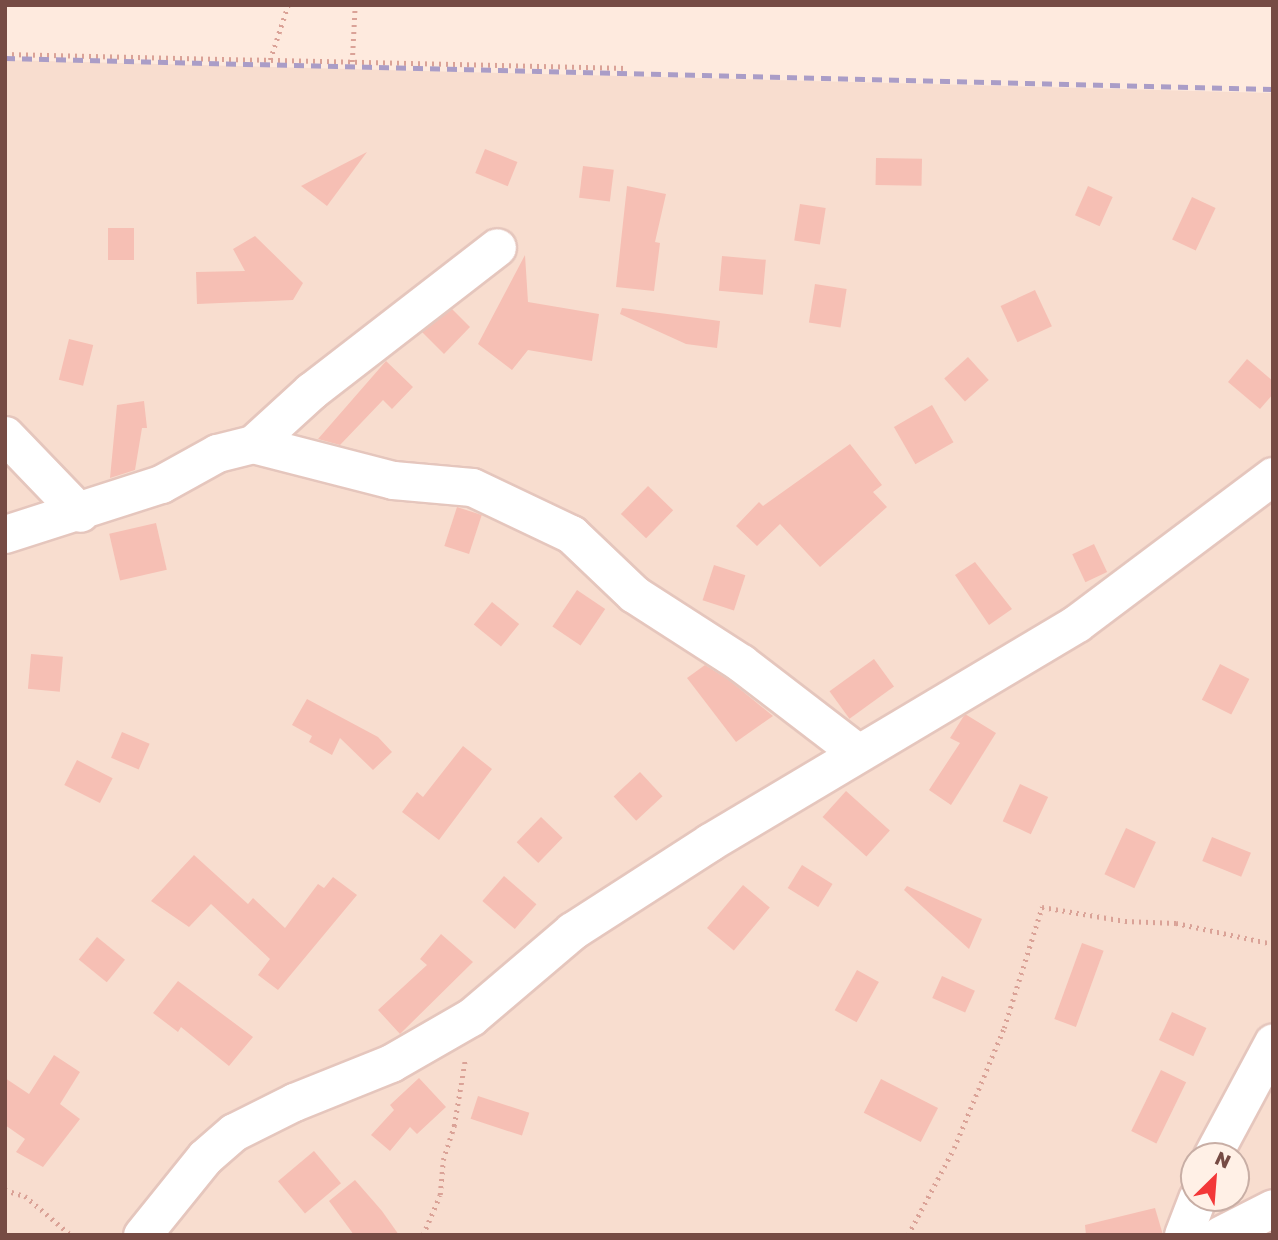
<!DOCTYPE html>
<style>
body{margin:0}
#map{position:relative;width:1278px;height:1240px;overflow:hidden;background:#feeade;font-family:"Golos Text",sans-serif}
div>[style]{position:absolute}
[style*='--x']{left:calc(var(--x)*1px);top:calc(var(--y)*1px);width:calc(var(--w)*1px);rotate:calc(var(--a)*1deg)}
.residential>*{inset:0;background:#f8ddcf}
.building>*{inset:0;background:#f6bfb4;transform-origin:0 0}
.path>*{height:4.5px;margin-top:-2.25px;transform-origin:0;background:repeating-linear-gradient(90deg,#daa297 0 2px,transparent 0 7px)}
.roads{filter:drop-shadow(2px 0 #e5c6bd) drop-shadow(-2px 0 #e5c6bd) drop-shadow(0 2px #e5c6bd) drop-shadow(0 -2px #e5c6bd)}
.minor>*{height:37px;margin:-18.5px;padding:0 18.5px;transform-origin:18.5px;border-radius:18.5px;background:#fff}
.rail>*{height:5px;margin-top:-2.5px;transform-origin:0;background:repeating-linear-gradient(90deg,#aa9dc7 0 10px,transparent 0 17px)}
span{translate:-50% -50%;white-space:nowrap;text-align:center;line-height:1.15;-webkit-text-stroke:5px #fff0e6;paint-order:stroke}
.frame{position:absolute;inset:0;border:7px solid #764b44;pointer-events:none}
.north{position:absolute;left:1180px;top:1142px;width:70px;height:70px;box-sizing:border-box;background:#fff0e6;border:2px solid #c8aea5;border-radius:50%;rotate:25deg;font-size:19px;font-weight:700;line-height:28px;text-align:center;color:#764b44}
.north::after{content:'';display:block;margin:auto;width:24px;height:32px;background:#f33839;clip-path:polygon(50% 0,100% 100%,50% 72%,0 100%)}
</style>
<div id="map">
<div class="residential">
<i style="clip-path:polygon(evenodd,5px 60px,1273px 93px,1273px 1235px,5px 1235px,5px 60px,1194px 1156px,1236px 1156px,1236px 1198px,1194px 1198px,1194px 1156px)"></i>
</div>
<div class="building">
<i style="left:485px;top:149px;width:35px;height:26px;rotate:22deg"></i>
<i style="clip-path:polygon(367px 152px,327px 206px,301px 186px)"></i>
<i style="left:876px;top:158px;width:46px;height:27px;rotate:1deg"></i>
<i style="left:583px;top:166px;width:31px;height:32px;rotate:7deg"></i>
<i style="clip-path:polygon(627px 186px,666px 194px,655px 242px,660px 243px,654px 291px,616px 287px)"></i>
<i style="left:1088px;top:186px;width:27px;height:32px;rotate:24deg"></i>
<i style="left:1192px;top:197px;width:26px;height:47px;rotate:25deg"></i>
<i style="left:800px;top:204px;width:26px;height:37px;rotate:9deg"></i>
<i style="left:108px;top:228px;width:26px;height:32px"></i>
<i style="clip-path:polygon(255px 236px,303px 283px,293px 300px,197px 304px,196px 272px,245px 271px,233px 249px)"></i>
<i style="clip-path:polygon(525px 255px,528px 302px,599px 314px,592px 361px,528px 350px,512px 370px,478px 344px)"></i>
<i style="left:722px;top:256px;width:44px;height:35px;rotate:5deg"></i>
<i style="left:815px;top:284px;width:32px;height:39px;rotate:9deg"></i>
<i style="left:1035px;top:290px;width:40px;height:38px;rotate:65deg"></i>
<i style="clip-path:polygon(622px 308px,720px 321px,717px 348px,686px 344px,620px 314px)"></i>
<i style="clip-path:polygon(452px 309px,470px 327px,444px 354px,422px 332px)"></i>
<i style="left:69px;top:339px;width:25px;height:42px;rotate:14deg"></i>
<i style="left:968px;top:357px;width:31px;height:32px;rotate:48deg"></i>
<i style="clip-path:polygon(1247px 359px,1273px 381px,1273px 394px,1260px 409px,1228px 382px)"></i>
<i style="clip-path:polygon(386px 361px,413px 387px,392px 409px,383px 400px,340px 445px,318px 439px)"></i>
<i style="clip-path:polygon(144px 401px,147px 428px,142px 428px,135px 470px,110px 478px,117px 405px)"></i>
<i style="left:932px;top:405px;width:43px;height:44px;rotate:60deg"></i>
<i style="clip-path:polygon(850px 444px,882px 485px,873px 492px,887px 507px,820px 567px,780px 524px,757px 546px,736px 526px,759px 502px,763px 506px)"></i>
<i style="left:648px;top:486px;width:35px;height:39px;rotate:44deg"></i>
<i style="left:457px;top:507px;width:26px;height:41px;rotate:18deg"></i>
<i style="left:156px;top:523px;width:48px;height:48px;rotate:77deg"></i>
<i style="left:1094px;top:544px;width:31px;height:24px;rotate:65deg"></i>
<i style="clip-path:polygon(975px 562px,1012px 609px,989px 625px,955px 575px)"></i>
<i style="left:714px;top:565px;width:33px;height:37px;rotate:18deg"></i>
<i style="left:577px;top:590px;width:34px;height:44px;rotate:34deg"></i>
<i style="left:492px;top:602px;width:35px;height:29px;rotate:39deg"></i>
<i style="left:31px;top:654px;width:32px;height:35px;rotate:5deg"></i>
<i style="left:874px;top:659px;width:34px;height:55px;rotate:54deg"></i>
<i style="left:1220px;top:664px;width:33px;height:40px;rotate:27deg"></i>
<i style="clip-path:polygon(705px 665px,729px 680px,773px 716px,736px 742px,687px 678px)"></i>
<i style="clip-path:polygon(307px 699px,378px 737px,392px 752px,373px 770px,340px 738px,332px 755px,309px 742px,312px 736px,292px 725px)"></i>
<i style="clip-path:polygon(965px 714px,996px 733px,951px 805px,929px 790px,960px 743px,950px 738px)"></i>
<i style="left:122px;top:732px;width:30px;height:28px;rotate:23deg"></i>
<i style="clip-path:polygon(463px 746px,492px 769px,439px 840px,402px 812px,417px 792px,423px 797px)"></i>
<i style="left:77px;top:760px;width:40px;height:28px;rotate:27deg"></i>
<i style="left:640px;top:772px;width:33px;height:36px;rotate:47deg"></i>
<i style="left:1020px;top:784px;width:31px;height:41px;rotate:25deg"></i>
<i style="left:846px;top:791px;width:59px;height:35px;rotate:42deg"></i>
<i style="left:541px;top:817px;width:30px;height:35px;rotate:44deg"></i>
<i style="left:1126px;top:828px;width:33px;height:51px;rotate:25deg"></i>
<i style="left:1212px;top:837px;width:42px;height:26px;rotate:22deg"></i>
<i style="clip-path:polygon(194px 855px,248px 904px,253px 898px,285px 928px,318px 884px,324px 888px,333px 877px,357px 895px,278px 990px,258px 975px,270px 959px,211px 904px,189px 927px,151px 901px)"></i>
<i style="left:802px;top:865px;width:36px;height:27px;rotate:32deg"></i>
<i style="left:504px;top:876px;width:43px;height:33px;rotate:41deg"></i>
<i style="left:743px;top:885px;width:35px;height:56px;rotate:40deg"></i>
<i style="clip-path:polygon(907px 886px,982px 919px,969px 949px,904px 890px)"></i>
<i style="clip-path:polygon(441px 934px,473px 962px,400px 1034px,378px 1010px,427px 965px,420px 959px)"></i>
<i style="left:97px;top:937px;width:36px;height:29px;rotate:39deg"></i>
<i style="left:1082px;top:943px;width:23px;height:81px;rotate:20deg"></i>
<i style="left:857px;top:970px;width:25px;height:46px;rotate:29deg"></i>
<i style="left:942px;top:976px;width:36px;height:24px;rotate:24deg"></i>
<i style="clip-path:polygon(178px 981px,253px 1037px,229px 1066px,181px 1027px,178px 1032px,153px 1013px)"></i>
<i style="left:1172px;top:1012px;width:38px;height:31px;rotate:25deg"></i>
<i style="clip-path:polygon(54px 1055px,80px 1072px,60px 1104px,80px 1119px,43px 1167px,16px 1152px,25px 1139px,5px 1125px,5px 1078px,29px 1094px)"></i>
<i style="left:1161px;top:1070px;width:28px;height:68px;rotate:26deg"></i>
<i style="clip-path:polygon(419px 1078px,446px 1107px,417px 1134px,410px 1127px,390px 1151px,371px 1135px,394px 1110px,390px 1105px)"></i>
<i style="left:881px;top:1079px;width:64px;height:38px;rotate:27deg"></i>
<i style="left:478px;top:1096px;width:54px;height:24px;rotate:18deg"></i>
<i style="left:314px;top:1151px;width:42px;height:47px;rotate:50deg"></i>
<i style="clip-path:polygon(355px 1180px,382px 1211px,399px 1235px,354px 1235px,329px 1201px)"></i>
<i style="clip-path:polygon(1155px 1208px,1163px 1235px,1086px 1235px,1085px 1225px)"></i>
</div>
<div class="path">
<i style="--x:5;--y:54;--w:623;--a:1.29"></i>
<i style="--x:270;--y:60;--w:58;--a:-71.9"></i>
<i style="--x:352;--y:62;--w:57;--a:-87"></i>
<i style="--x:5;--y:1190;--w:21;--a:17"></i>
<i style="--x:25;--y:1196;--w:60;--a:40.3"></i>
<i style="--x:423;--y:1235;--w:43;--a:-67"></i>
<i style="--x:440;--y:1195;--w:35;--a:-85"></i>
<i style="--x:443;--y:1160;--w:36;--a:-72"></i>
<i style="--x:454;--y:1126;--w:67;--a:-80.5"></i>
<i style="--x:908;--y:1235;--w:98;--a:-62.1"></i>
<i style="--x:954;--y:1148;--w:130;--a:-67.4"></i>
<i style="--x:1004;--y:1028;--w:127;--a:-72.6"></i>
<i style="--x:1042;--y:907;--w:84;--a:9.6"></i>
<i style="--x:1125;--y:921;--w:51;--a:2.2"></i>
<i style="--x:1176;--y:923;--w:99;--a:12.2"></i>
</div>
<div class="roads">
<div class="minor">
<i style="--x:5;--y:435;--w:108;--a:46.1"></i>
<i style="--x:253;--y:444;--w:79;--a:-42.4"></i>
<i style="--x:311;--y:391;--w:235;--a:-37.7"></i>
<i style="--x:5;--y:534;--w:164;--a:-17.8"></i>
<i style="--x:161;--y:484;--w:64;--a:-29"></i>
<i style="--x:217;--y:453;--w:37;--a:-14"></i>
<i style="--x:253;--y:444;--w:145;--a:14.4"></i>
<i style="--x:393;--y:480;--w:79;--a:5.1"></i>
<i style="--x:472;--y:487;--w:110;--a:25.4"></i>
<i style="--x:571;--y:534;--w:87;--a:43.6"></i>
<i style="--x:634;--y:594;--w:127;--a:32.8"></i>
<i style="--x:741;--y:663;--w:146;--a:37.5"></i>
<i style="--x:1212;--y:1156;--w:129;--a:-61.8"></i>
<i style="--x:142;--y:1235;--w:100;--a:-51.1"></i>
<i style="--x:205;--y:1157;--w:38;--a:-41"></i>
<i style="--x:234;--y:1132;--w:67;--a:-26.6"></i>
<i style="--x:294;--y:1102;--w:105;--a:-21.9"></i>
<i style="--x:391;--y:1063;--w:92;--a:-29.9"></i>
<i style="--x:471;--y:1017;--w:133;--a:-40.4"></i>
<i style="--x:572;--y:931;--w:164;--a:-32.8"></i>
<i style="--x:710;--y:842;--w:427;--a:-30.8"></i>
<i style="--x:1077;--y:623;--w:245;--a:-36.9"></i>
<i style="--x:1183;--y:1235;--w:40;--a:-69"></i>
<i style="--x:1220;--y:1235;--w:59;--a:-27"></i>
</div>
</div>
<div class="rail">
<i style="--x:5;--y:58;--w:1268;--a:1.4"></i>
</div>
<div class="frame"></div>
<div class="north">N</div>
</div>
